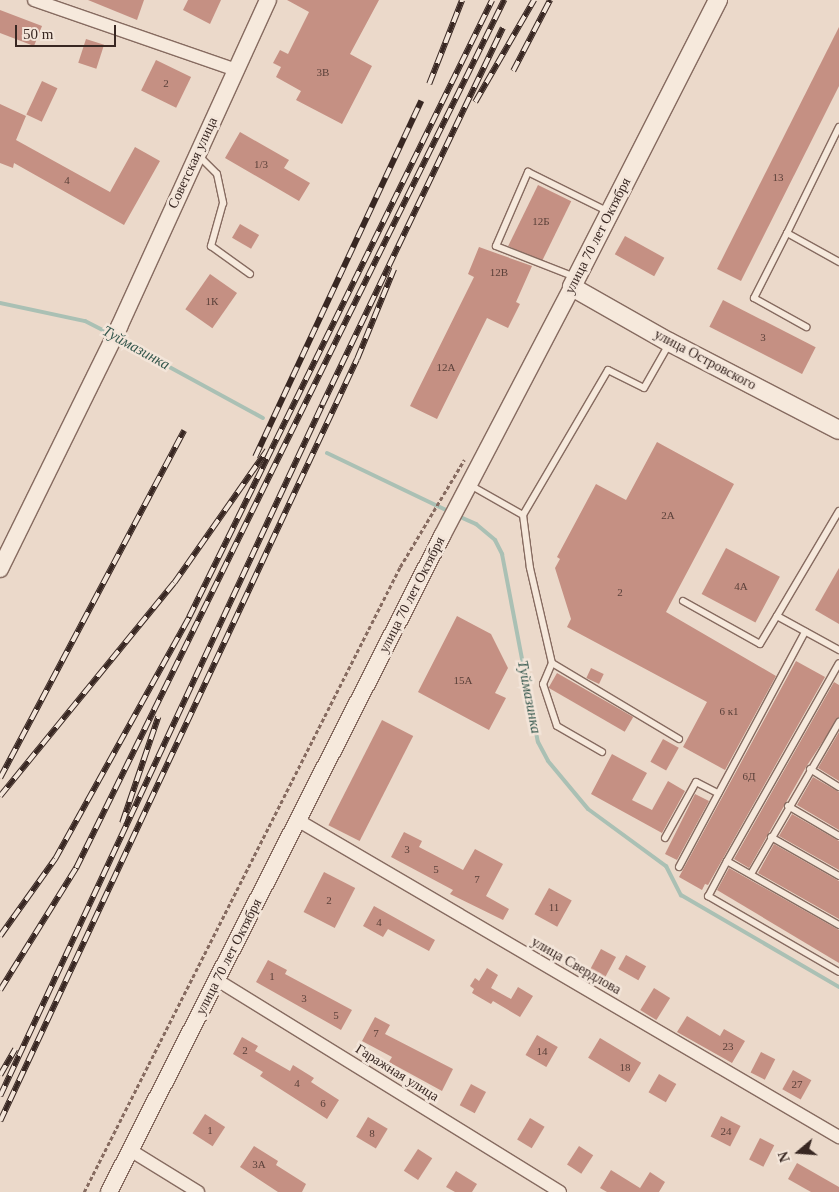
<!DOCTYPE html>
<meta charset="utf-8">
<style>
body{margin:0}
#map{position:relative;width:839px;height:1192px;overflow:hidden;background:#ebd9ca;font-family:Georgia,serif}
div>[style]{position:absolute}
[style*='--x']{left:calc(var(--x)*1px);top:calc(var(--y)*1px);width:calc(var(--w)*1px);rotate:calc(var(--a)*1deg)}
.stream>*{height:4px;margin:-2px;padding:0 2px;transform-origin:2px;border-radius:2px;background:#aac0b4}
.building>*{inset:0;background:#c59083;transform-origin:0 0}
.path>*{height:2.5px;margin-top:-1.25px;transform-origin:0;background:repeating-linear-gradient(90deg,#866b60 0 4px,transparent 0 6.5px)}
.roads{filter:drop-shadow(1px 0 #866b60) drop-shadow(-1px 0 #866b60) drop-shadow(0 1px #866b60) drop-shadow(0 -1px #866b60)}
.service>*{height:6px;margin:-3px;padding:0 3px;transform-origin:3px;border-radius:3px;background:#f6e9dc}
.minor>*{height:12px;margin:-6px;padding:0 6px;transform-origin:6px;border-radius:6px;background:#f6e9dc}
.tertiary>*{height:16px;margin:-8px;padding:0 8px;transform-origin:8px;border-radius:8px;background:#f6e9dc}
.secondary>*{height:18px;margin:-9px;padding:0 9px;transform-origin:9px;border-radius:9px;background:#f6e9dc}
.rail>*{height:5.5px;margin-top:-2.75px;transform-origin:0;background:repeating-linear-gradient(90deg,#f3e5d9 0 11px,#382722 0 22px);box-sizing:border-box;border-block:1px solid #382722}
span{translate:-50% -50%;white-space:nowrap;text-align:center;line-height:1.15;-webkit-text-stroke:5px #f3e5d9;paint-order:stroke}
.number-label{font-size:11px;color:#5b413a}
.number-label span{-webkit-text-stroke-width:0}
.street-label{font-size:14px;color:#382722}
.water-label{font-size:15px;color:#33564c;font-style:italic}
.north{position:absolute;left:774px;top:1127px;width:50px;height:50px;-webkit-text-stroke:4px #f3e5d9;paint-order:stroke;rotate:252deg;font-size:14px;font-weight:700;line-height:20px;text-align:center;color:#382722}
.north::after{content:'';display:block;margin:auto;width:18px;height:22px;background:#382722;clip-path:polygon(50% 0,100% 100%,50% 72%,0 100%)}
.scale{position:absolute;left:15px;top:25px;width:101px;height:22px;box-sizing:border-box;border:2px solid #382722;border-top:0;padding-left:6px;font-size:15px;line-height:18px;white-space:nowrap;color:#382722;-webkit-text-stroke:4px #f3e5d9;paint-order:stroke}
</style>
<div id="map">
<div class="stream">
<i style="--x:0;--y:303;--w:87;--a:12"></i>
<i style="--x:85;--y:321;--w:28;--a:27"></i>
<i style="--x:118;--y:339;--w:165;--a:28.6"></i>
<i style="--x:327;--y:453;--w:136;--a:25.6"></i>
<i style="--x:458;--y:516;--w:20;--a:24"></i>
<i style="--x:476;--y:524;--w:25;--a:40"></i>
<i style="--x:495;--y:540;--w:16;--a:63"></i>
<i style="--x:502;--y:554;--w:191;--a:79.2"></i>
<i style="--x:538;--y:742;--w:21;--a:62"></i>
<i style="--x:548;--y:761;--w:62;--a:50.2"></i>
<i style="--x:588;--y:809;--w:97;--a:36.2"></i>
<i style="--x:666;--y:866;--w:33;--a:63"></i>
<i style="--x:681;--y:895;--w:183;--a:30.2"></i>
</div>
<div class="building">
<i style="clip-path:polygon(88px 0,144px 0,137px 20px)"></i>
<i style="clip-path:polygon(188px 0,221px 0,210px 24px,183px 10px)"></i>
<i style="clip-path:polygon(287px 0,379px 0,350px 54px,372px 66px,342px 124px,296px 100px,301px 91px,276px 77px,281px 67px,273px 63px,280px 50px,288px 54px,309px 12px)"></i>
<i style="clip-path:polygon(0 10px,42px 26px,34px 46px,0 33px)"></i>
<i style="clip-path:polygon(839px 27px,839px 86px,741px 281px,717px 269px)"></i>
<i style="left:86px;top:39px;width:19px;height:25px;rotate:18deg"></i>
<i style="left:156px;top:60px;width:39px;height:34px;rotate:26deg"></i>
<i style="left:42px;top:81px;width:17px;height:37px;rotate:25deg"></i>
<i style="clip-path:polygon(0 104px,26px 116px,16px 140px,110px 192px,135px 147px,160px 161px,124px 225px,14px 163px,13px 168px,0 163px)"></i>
<i style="clip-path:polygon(240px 132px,289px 160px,284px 168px,310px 183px,299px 201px,225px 158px)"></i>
<i style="left:538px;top:185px;width:37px;height:68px;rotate:26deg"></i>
<i style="left:240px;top:224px;width:22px;height:16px;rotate:30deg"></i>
<i style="left:625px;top:236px;width:45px;height:21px;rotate:29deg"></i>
<i style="clip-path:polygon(479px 247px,532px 266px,516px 302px,520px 304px,508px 328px,487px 318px,437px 419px,410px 406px,474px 277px,468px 274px)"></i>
<i style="left:210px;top:274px;width:33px;height:43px;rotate:35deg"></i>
<i style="left:723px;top:300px;width:104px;height:30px;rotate:27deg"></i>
<i style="clip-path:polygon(657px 442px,734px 484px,666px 612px,776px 676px,725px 770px,683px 747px,707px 702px,567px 627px,571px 619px,555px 568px,560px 559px,557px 557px,596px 484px,626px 500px)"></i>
<i style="left:726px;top:548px;width:61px;height:52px;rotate:28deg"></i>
<i style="clip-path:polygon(839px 568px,839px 624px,815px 610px)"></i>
<i style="clip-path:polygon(457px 616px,491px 634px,508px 668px,495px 693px,506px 698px,489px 730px,418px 692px)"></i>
<i style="clip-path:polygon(796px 661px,825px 677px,708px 885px,705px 884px,702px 890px,679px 877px)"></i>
<i style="left:591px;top:668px;width:14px;height:11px;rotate:25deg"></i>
<i style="left:557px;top:673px;width:88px;height:17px;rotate:30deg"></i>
<i style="clip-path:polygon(834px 682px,839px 685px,839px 717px,806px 767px,749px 868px,734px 859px)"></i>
<i style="left:382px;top:720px;width:35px;height:118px;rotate:27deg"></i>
<i style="clip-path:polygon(839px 732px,839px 781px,818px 768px)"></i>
<i style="left:663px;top:739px;width:18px;height:26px;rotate:29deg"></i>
<i style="clip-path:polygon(612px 754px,647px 773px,632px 800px,652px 810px,668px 781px,685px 791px,662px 833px,591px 794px)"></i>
<i style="clip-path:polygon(813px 777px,839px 792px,839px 830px,797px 805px)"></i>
<i style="clip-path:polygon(695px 794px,709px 801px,677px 860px,665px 854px)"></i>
<i style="clip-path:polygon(792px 814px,839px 841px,839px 870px,779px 836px)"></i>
<i style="clip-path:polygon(404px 832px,422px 841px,419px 847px,463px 870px,475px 849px,503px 864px,486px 896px,509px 909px,503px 920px,450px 894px,453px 890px,391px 857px)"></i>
<i style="clip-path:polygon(774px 844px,839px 881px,839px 919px,758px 873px)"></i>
<i style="clip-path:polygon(729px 868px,839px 930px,839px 963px,717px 890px)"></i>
<i style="left:324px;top:872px;width:35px;height:45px;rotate:27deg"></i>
<i style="left:549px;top:888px;width:26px;height:30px;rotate:29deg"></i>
<i style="clip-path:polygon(374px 906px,435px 940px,429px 951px,388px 929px,383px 937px,363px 926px)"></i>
<i style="left:601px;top:949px;width:17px;height:29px;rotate:28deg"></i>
<i style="left:626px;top:955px;width:23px;height:16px;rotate:29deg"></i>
<i style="clip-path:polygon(268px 960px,287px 970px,285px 974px,352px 1010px,341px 1030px,256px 982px)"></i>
<i style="clip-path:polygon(487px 968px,498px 975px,491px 988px,511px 999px,518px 987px,533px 996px,520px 1017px,493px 1001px,491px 1004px,472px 993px,474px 989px,470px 986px,475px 978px,479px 981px)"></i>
<i style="left:654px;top:988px;width:19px;height:26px;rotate:32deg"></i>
<i style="clip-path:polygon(687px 1016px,720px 1036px,724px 1029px,745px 1041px,732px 1063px,677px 1032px)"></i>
<i style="clip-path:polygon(375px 1017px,390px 1025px,385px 1034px,453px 1069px,442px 1091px,389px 1062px,392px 1057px,362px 1041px)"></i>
<i style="left:537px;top:1035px;width:24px;height:23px;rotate:30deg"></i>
<i style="clip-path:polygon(242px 1037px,258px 1046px,255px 1051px,290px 1071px,293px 1065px,314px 1078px,311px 1082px,339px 1100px,327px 1119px,260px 1076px,263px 1072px,233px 1054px)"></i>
<i style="left:600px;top:1038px;width:48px;height:23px;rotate:31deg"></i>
<i style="left:761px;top:1052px;width:16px;height:23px;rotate:27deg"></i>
<i style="left:793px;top:1070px;width:21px;height:22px;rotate:29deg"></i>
<i style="left:659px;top:1074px;width:20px;height:21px;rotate:30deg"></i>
<i style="left:471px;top:1084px;width:17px;height:24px;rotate:28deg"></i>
<i style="left:205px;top:1114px;width:24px;height:23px;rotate:33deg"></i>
<i style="left:721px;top:1116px;width:22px;height:23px;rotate:27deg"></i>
<i style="left:368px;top:1117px;width:23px;height:23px;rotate:31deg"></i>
<i style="left:530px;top:1118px;width:17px;height:25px;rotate:31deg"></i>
<i style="left:760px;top:1138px;width:16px;height:24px;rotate:27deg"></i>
<i style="clip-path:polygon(254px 1146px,278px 1161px,276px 1165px,306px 1184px,302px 1192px,278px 1192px,240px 1167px)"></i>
<i style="left:579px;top:1146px;width:17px;height:22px;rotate:33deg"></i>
<i style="left:418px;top:1149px;width:17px;height:26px;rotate:33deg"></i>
<i style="clip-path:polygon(797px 1163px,839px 1187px,839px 1192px,811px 1192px,788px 1179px)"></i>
<i style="clip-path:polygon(611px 1170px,640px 1188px,650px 1172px,665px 1182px,659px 1192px,607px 1192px,600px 1188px)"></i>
<i style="clip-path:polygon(456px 1171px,477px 1184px,472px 1192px,455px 1192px,446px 1187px)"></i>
</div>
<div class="path">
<i style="--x:84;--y:1192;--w:700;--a:-63.18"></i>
<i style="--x:400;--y:567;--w:125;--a:-59.1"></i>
</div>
<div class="roads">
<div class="service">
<i style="--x:839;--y:127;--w:118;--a:116.1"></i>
<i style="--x:787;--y:233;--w:60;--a:29.1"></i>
<i style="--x:199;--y:156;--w:25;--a:45"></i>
<i style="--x:217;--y:174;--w:30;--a:78"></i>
<i style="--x:223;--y:203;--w:45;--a:105.6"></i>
<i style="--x:211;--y:246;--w:48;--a:35.7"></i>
<i style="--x:787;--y:233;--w:73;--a:116.9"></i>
<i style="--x:754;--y:298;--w:60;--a:29.1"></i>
<i style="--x:575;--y:277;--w:85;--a:-158.6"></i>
<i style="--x:496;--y:246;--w:81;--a:-66.6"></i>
<i style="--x:528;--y:172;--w:90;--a:26.3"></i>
<i style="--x:470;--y:485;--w:61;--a:29.5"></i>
<i style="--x:523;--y:515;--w:168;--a:-59.6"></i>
<i style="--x:608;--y:370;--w:40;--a:26.6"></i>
<i style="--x:644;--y:388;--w:51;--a:-60.4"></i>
<i style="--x:839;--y:511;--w:122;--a:120.6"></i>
<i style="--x:777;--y:616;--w:71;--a:28.7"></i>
<i style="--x:523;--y:515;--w:53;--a:82.5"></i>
<i style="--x:530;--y:568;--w:98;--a:77"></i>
<i style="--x:552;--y:663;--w:148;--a:30.9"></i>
<i style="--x:683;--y:601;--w:88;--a:29.2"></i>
<i style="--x:760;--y:644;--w:33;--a:-59"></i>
<i style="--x:552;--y:663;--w:23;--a:113"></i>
<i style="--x:543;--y:684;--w:44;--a:71.6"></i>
<i style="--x:557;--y:726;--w:52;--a:30"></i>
<i style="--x:810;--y:769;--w:34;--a:32"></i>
<i style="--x:788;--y:806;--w:59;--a:30.5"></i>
<i style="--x:771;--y:837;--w:78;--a:29.8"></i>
<i style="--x:665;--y:838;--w:64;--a:-61"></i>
<i style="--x:696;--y:782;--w:25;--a:27"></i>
<i style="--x:727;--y:861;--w:227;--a:-60.5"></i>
<i style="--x:679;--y:867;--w:267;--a:-61.8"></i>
<i style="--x:751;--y:874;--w:176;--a:-59.9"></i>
<i style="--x:839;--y:925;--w:129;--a:-150.3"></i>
<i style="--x:727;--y:861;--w:40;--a:118"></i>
<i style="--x:708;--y:896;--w:151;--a:30.1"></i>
</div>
<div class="minor">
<i style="--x:34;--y:0;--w:214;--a:19.1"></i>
<i style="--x:299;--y:821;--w:626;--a:30.34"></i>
<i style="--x:217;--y:980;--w:403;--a:31.7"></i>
<i style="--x:130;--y:1150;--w:80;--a:31.7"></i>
</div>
<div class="tertiary">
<i style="--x:0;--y:569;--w:270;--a:-63.8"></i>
<i style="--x:119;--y:327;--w:359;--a:-65.5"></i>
<i style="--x:109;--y:1192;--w:736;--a:-63.09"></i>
<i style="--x:442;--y:536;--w:281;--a:-62.4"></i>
</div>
<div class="secondary">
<i style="--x:718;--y:0;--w:322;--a:117"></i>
<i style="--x:572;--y:287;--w:112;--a:29.6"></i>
<i style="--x:669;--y:342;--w:191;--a:27.4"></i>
</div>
</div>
<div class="rail">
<i style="--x:513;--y:71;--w:80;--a:-62.5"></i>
<i style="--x:429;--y:84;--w:90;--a:-68.6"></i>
<i style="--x:475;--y:102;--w:118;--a:-60"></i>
<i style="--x:255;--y:457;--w:393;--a:-65"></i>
<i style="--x:0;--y:778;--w:393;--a:-62.1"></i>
<i style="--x:0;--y:796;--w:275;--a:-50.8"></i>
<i style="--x:174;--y:583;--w:162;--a:-55"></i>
<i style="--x:122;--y:823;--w:112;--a:-71.2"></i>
<i style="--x:0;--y:936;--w:95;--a:-54.5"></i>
<i style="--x:55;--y:859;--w:277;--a:-61"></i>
<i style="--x:189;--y:617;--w:687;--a:-63.84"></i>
<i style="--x:0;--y:990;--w:144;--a:-58.1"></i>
<i style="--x:76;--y:868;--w:968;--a:-63.75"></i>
<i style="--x:0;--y:1075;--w:30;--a:-60"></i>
<i style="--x:0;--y:1096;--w:762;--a:-65.01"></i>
<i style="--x:322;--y:405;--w:418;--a:-64.4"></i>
<i style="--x:0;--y:1121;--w:841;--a:-64.9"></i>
<i style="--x:357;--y:359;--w:97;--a:-67.7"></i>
</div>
<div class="number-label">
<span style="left:323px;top:72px">3В</span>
<span style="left:166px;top:83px">2</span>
<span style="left:261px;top:164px">1/3</span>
<span style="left:778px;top:177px">13</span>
<span style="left:67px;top:180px">4</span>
<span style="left:541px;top:221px">12Б</span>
<span style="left:499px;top:272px">12В</span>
<span style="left:212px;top:301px">1К</span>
<span style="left:763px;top:337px">3</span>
<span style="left:446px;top:367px">12А</span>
<span style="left:668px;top:515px">2А</span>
<span style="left:741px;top:586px">4А</span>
<span style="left:620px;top:592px">2</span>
<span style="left:463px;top:680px">15А</span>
<span style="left:729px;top:711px">6 к1</span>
<span style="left:749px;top:776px">6Д</span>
<span style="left:407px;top:849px">3</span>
<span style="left:436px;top:869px">5</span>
<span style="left:477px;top:879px">7</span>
<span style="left:329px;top:900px">2</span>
<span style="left:554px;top:907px">11</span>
<span style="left:379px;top:922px">4</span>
<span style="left:272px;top:976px">1</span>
<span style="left:304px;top:998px">3</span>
<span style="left:336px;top:1015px">5</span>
<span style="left:376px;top:1033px">7</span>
<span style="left:728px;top:1046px">23</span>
<span style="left:245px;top:1050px">2</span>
<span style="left:542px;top:1051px">14</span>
<span style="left:625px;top:1067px">18</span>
<span style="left:297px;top:1083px">4</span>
<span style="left:797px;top:1084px">27</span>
<span style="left:323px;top:1103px">6</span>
<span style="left:210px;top:1130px">1</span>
<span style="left:726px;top:1131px">24</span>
<span style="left:372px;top:1133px">8</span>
<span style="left:259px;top:1164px">3А</span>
</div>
<div class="street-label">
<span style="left:193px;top:163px;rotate:-65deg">Советская улица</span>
<span style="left:598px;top:236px;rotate:-63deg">улица 70 лет Октября</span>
<span style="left:705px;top:360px;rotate:28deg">улица Островского</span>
<span style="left:412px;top:595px;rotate:-63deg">улица 70 лет Октября</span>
<span style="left:229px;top:957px;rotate:-63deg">улица 70 лет Октября</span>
<span style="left:576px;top:966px;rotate:30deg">улица Свердлова</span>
<span style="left:397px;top:1073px;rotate:32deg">Гаражная улица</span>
</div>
<div class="water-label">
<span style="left:136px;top:348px;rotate:29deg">Туймазинка</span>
<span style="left:529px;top:697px;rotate:79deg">Туймазинка</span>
</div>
<div class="north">N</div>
<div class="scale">50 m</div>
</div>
